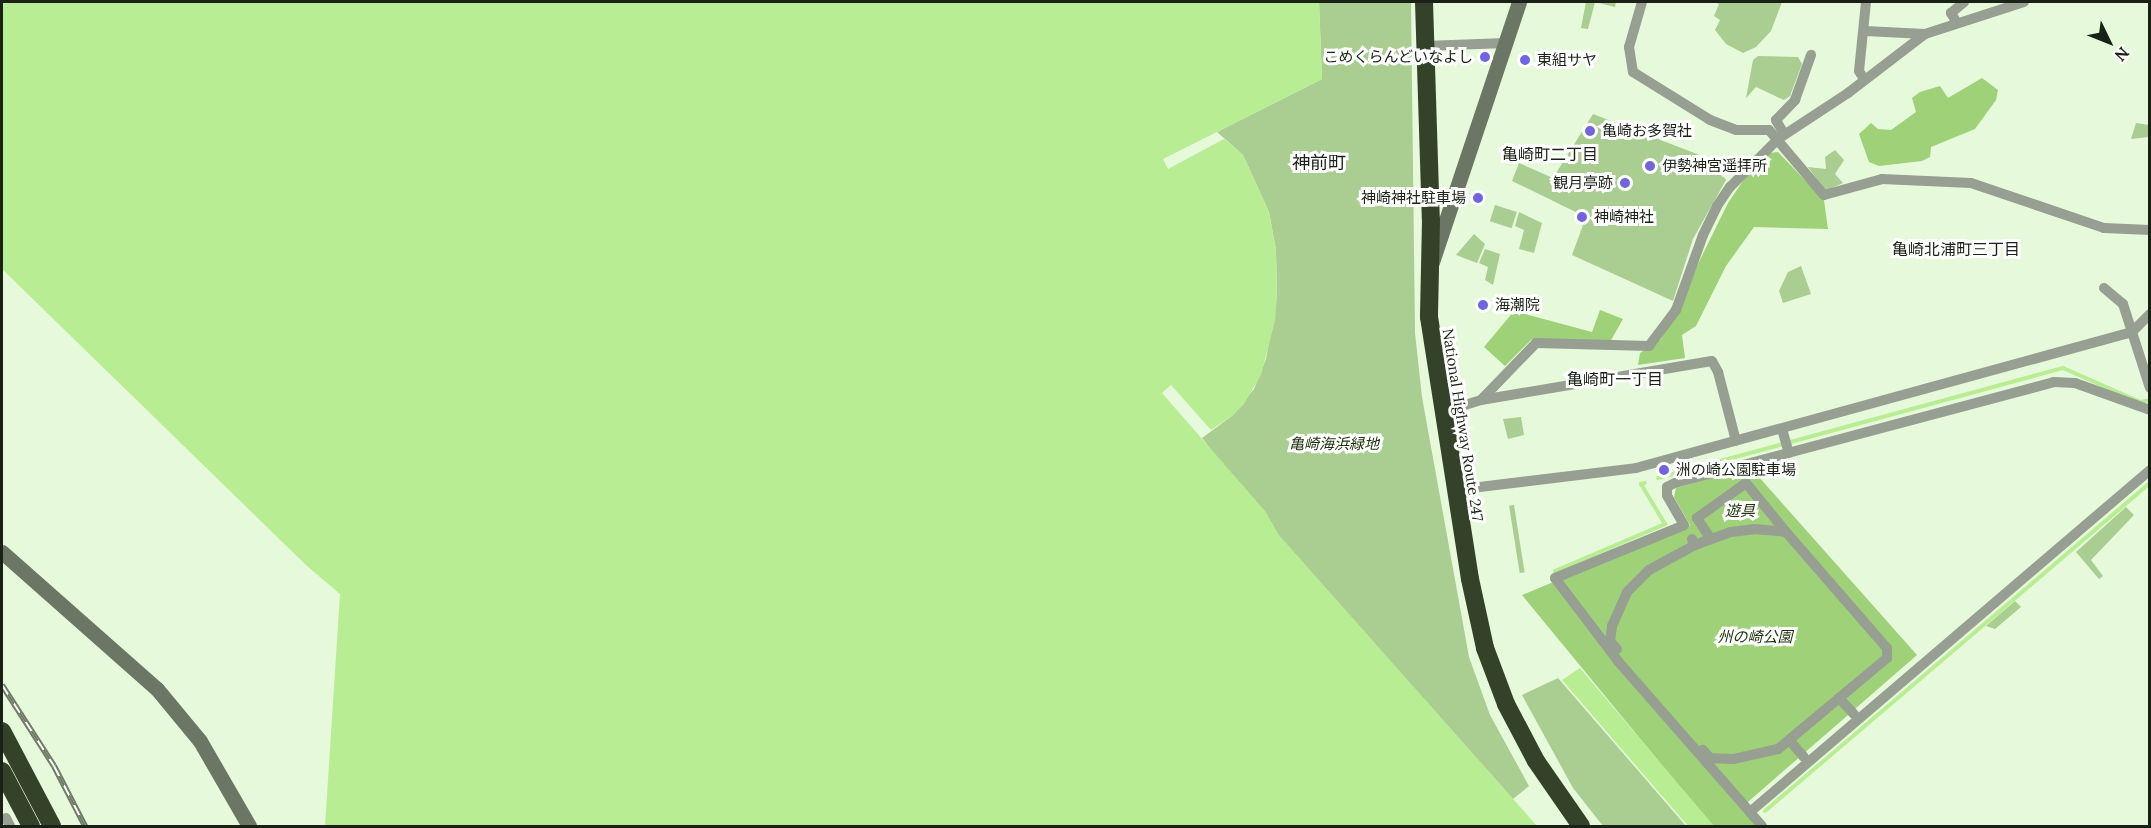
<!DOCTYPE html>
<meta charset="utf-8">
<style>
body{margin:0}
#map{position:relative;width:2151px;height:828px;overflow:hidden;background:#e7f9db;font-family:Lora,"Noto Sans JP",serif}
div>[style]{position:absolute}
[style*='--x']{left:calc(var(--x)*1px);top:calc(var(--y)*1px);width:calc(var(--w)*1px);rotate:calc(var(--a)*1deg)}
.green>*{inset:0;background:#aacd91;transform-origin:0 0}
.forest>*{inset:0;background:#9ed178}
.water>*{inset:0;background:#b9ed93}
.stream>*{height:4px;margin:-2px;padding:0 2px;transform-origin:2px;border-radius:2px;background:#b9ed93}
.street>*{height:10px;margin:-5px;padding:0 5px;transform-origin:5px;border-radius:5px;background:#979e92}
.secondary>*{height:15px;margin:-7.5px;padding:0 7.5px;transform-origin:7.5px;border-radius:7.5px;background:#6b7664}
.highway>*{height:18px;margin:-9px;padding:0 9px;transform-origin:9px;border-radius:9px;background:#34422a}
.rail>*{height:6px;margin-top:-3px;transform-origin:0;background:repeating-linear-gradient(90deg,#fff 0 11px,#6f7a67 0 22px);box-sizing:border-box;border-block:2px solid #6f7a67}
.dots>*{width:16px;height:16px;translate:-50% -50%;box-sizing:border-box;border:3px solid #fff;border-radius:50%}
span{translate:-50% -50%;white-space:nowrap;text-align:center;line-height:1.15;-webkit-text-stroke:6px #fff;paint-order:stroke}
.poi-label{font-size:15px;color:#1a2116}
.right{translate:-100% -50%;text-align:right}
.left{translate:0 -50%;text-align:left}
.street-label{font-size:15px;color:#1a2116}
.park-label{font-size:15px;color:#1d310c;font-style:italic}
.neighbourhood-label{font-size:16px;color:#1a2116}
.quarter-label{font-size:18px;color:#1a2116}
.frame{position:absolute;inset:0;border:3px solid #1a2116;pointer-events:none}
.north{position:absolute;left:2079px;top:12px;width:60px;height:60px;-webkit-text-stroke:4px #fff;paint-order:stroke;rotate:133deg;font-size:16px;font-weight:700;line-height:24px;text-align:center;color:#1a2116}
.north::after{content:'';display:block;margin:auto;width:21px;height:27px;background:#1a2116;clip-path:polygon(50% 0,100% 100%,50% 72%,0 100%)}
</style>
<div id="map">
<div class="green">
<i style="clip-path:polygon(1319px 2px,1411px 2px,1415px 333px,1422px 397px,1469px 657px,1490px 715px,1529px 786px,1513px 799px,1279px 536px,1202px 438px,1232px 416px,1254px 389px,1266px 359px,1277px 296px,1276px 250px,1269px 212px,1243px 155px,1217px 132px,1322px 79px)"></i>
<i style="clip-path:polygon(1586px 2px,1616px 2px,1615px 7px,1595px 2px,1588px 29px,1581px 28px)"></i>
<i style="clip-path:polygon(1715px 2px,1782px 2px,1771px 31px,1756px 47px,1743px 53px,1726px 44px,1715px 30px,1720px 20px,1714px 16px,1719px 4px)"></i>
<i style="clip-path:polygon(1758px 56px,1798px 57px,1802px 64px,1790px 96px,1784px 100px,1756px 87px,1746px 98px,1753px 60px)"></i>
<i style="clip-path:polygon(1593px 114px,1710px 159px,1726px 180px,1693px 239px,1673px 301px,1572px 255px,1586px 217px,1512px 181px,1519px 163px,1553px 178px)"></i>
<i style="clip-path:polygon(2136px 123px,2149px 125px,2149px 137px,2131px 139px)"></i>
<i style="clip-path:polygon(1835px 150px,1844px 160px,1835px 174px,1843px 183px,1825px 191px,1808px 167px,1826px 169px,1825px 157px)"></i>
<i style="left:1495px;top:205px;width:23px;height:17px;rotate:18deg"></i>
<i style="clip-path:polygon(1519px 212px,1542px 223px,1534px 253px,1519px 249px,1524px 230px,1515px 226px)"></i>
<i style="clip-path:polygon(1474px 234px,1485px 244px,1477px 263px,1456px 255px)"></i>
<i style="clip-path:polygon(1485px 249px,1500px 254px,1493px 285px,1485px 280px,1488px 267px,1479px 263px)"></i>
<i style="clip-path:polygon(1801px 266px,1811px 294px,1783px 303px,1779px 291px,1788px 272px)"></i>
<i style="clip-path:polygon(1521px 417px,1524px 435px,1508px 439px,1503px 419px)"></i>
<i style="left:1514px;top:505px;width:68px;height:5px;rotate:81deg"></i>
<i style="clip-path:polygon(2126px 507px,2134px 515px,2091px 560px,2103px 576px,2099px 579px,2076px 552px)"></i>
<i style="clip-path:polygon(2015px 601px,2021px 607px,1995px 629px,1986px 626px)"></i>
<i style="clip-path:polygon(1558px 678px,1686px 826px,1603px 826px,1573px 788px,1522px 695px)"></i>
</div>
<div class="forest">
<i style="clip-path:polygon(1982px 78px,1998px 90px,1996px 100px,1975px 129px,1931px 147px,1930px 157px,1922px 161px,1879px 166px,1869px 162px,1859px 134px,1871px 123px,1878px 129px,1891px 130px,1916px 112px,1912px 98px,1920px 92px,1940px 86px,1948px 98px)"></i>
<i style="clip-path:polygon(1778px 152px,1824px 200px,1828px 229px,1754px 227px,1726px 266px,1696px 326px,1682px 335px,1685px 358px,1638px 365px,1640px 353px,1661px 339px,1728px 203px,1745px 178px,1770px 153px)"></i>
<i style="clip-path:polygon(1600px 310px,1623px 319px,1610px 342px,1532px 339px,1505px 366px,1484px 347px,1514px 311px,1592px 332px)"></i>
<i style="clip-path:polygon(1750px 467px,1917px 655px,1741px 808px,1756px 826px,1712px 826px,1522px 595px,1690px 525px,1674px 497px,1676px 488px)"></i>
</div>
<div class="water">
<i style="clip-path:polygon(2px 2px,1319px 2px,1322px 79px,1163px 159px,1168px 169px,1224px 139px,1243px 155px,1269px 212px,1276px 250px,1277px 296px,1275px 321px,1261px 375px,1244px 404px,1232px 416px,1211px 430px,1171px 385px,1162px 393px,1265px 511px,1279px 535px,1537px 826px,325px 826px,340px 594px,307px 566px,2px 269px)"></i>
<i style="clip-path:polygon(1580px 668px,1714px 826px,1688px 826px,1562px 680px)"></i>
</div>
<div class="stream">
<i style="--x:1658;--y:478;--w:420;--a:-15.2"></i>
<i style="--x:2063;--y:368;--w:84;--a:23.8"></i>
<i style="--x:2140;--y:402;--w:10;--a:-11"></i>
<i style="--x:1555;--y:571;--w:120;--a:-23.1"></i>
<i style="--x:1665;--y:524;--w:47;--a:-121"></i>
<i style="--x:1641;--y:484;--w:4;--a:-14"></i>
<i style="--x:1765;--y:811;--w:506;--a:-40.43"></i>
</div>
<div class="street">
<i style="--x:1642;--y:2;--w:47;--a:106.1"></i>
<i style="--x:1629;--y:47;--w:25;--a:81"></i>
<i style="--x:1633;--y:72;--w:91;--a:31.9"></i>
<i style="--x:1710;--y:120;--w:28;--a:21"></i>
<i style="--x:1736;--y:130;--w:33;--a:0"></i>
<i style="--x:1769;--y:130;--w:85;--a:49.8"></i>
<i style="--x:1824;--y:195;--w:60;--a:-15.4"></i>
<i style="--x:1882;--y:179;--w:89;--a:2.6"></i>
<i style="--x:1971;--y:183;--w:140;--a:18.7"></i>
<i style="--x:2104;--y:228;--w:46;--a:2.5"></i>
<i style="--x:1957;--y:23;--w:12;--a:-121"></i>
<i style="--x:1951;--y:13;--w:17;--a:-40"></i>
<i style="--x:1865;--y:31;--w:60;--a:2.9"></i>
<i style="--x:1425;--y:46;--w:81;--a:-2.1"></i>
<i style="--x:1864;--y:79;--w:9;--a:-122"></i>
<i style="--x:1859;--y:71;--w:69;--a:-84.2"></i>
<i style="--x:1784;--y:134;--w:16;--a:-120"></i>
<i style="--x:1776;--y:120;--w:28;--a:-46"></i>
<i style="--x:1795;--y:100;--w:48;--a:-70.4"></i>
<i style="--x:2104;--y:288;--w:25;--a:40"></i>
<i style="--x:2123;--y:304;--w:88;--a:72.2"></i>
<i style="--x:1481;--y:400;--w:79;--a:-46"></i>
<i style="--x:1536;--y:343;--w:113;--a:1.5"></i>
<i style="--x:1649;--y:346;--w:45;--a:-53.1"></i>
<i style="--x:1676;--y:310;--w:80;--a:-70.2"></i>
<i style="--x:1703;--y:235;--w:32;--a:-64"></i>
<i style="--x:1717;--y:206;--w:23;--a:-56"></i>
<i style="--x:1730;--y:187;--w:68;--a:-45"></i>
<i style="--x:1778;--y:139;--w:84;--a:-33.3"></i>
<i style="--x:1848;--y:93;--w:97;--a:-37.5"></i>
<i style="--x:1925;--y:34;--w:104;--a:-17.9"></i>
<i style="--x:1442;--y:412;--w:41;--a:-17.1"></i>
<i style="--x:1481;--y:400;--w:234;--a:-9.6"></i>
<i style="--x:1712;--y:361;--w:13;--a:61"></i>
<i style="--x:1718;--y:372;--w:71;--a:75.4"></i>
<i style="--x:1782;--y:429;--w:25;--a:74"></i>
<i style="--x:1455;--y:490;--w:182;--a:-6.9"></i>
<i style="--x:1636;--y:468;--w:514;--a:-15.33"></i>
<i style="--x:2132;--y:332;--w:25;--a:-45"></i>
<i style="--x:1710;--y:538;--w:24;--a:-123"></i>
<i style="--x:1697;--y:518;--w:60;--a:-35.5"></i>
<i style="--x:1746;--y:483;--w:63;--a:50.8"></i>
<i style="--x:1692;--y:539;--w:7;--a:63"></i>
<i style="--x:1695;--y:545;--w:38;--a:-20"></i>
<i style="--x:1731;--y:532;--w:23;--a:-7"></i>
<i style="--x:1754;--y:529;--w:32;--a:5"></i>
<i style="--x:1786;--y:532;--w:154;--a:49"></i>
<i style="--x:1887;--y:648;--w:10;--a:90"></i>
<i style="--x:1887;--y:658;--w:142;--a:140.1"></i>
<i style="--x:1778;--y:749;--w:45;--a:167.2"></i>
<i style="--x:1734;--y:759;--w:24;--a:-178"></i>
<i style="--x:1710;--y:758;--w:11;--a:-131"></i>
<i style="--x:1617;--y:649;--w:11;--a:-131"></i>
<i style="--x:1610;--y:641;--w:15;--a:-82"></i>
<i style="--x:1612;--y:626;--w:37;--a:-66"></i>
<i style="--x:1627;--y:592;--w:31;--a:-45"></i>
<i style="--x:1649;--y:570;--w:52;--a:-28.5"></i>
<i style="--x:1839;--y:698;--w:22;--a:47"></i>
<i style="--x:1790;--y:741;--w:21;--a:49"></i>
<i style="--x:1750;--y:812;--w:201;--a:-131.2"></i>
<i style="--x:1618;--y:661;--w:104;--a:-127.2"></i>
<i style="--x:1555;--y:578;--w:139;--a:-22.3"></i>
<i style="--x:1684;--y:525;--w:34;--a:-120"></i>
<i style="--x:1667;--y:495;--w:8;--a:-90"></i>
<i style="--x:1667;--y:487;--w:9;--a:-27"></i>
<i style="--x:1675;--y:483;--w:392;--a:-14.9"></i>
<i style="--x:2054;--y:382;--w:21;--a:3"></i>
<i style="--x:2075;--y:383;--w:80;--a:19.8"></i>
<i style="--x:6;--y:818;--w:9;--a:63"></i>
<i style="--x:1762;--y:826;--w:18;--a:-131"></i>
<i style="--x:1750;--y:812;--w:526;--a:-40.53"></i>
</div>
<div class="secondary">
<i style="--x:1432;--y:262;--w:274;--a:-71.5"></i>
<i style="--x:2;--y:552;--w:207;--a:41.5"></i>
<i style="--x:157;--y:689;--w:67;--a:50.4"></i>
<i style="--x:200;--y:741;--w:98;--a:60"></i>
</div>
<div class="highway">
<i style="--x:1424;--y:2;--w:218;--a:88.2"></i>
<i style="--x:1431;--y:220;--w:97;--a:91.2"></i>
<i style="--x:1429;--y:317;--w:265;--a:81.1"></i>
<i style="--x:1470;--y:579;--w:71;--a:77.7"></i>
<i style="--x:1485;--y:648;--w:60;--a:69.4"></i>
<i style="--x:1506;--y:704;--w:64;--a:62.2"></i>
<i style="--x:1536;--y:761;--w:79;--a:55.3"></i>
<i style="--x:2;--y:731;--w:107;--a:62.2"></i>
<i style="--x:2;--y:771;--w:62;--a:62.2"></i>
</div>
<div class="rail">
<i style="--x:2;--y:685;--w:96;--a:57.3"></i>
<i style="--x:54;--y:766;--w:68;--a:62.7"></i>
</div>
<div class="dots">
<i style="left:1485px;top:57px;background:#6f65e0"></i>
<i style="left:1525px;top:60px;background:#6f65e0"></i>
<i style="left:1590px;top:131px;background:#6f65e0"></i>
<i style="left:1650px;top:166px;background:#6f65e0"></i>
<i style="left:1625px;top:183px;background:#6f65e0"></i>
<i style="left:1478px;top:198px;background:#6f65e0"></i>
<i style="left:1582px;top:217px;background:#6f65e0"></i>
<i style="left:1483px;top:305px;background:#6f65e0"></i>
<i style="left:1664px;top:470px;background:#6f65e0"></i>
</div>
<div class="poi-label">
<span class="right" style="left:1473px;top:57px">こめくらんどいなよし</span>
<span class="left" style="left:1537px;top:60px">東組サヤ</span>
<span class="left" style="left:1602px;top:131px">亀崎お多賀社</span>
<span class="left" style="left:1662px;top:166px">伊勢神宮遥拝所</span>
<span class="right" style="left:1613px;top:183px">観月亭跡</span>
<span class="right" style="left:1466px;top:198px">神崎神社駐車場</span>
<span class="left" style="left:1594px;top:217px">神崎神社</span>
<span class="left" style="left:1495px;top:305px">海潮院</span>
<span class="left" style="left:1676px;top:470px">洲の崎公園駐車場</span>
</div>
<div class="street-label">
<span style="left:1463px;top:425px;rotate:81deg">National Highway Route 247</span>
</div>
<div class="park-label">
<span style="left:1334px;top:444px">亀崎海浜緑地</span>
<span style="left:1740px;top:511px">遊具</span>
<span style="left:1755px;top:637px">州の崎公園</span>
</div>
<div class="neighbourhood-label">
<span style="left:1550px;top:154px">亀崎町二丁目</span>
<span style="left:1956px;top:249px">亀崎北浦町三丁目</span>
<span style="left:1615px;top:379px">亀崎町一丁目</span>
</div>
<div class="quarter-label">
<span style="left:1319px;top:163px">神前町</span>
</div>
<div class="frame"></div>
<div class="north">N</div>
</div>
